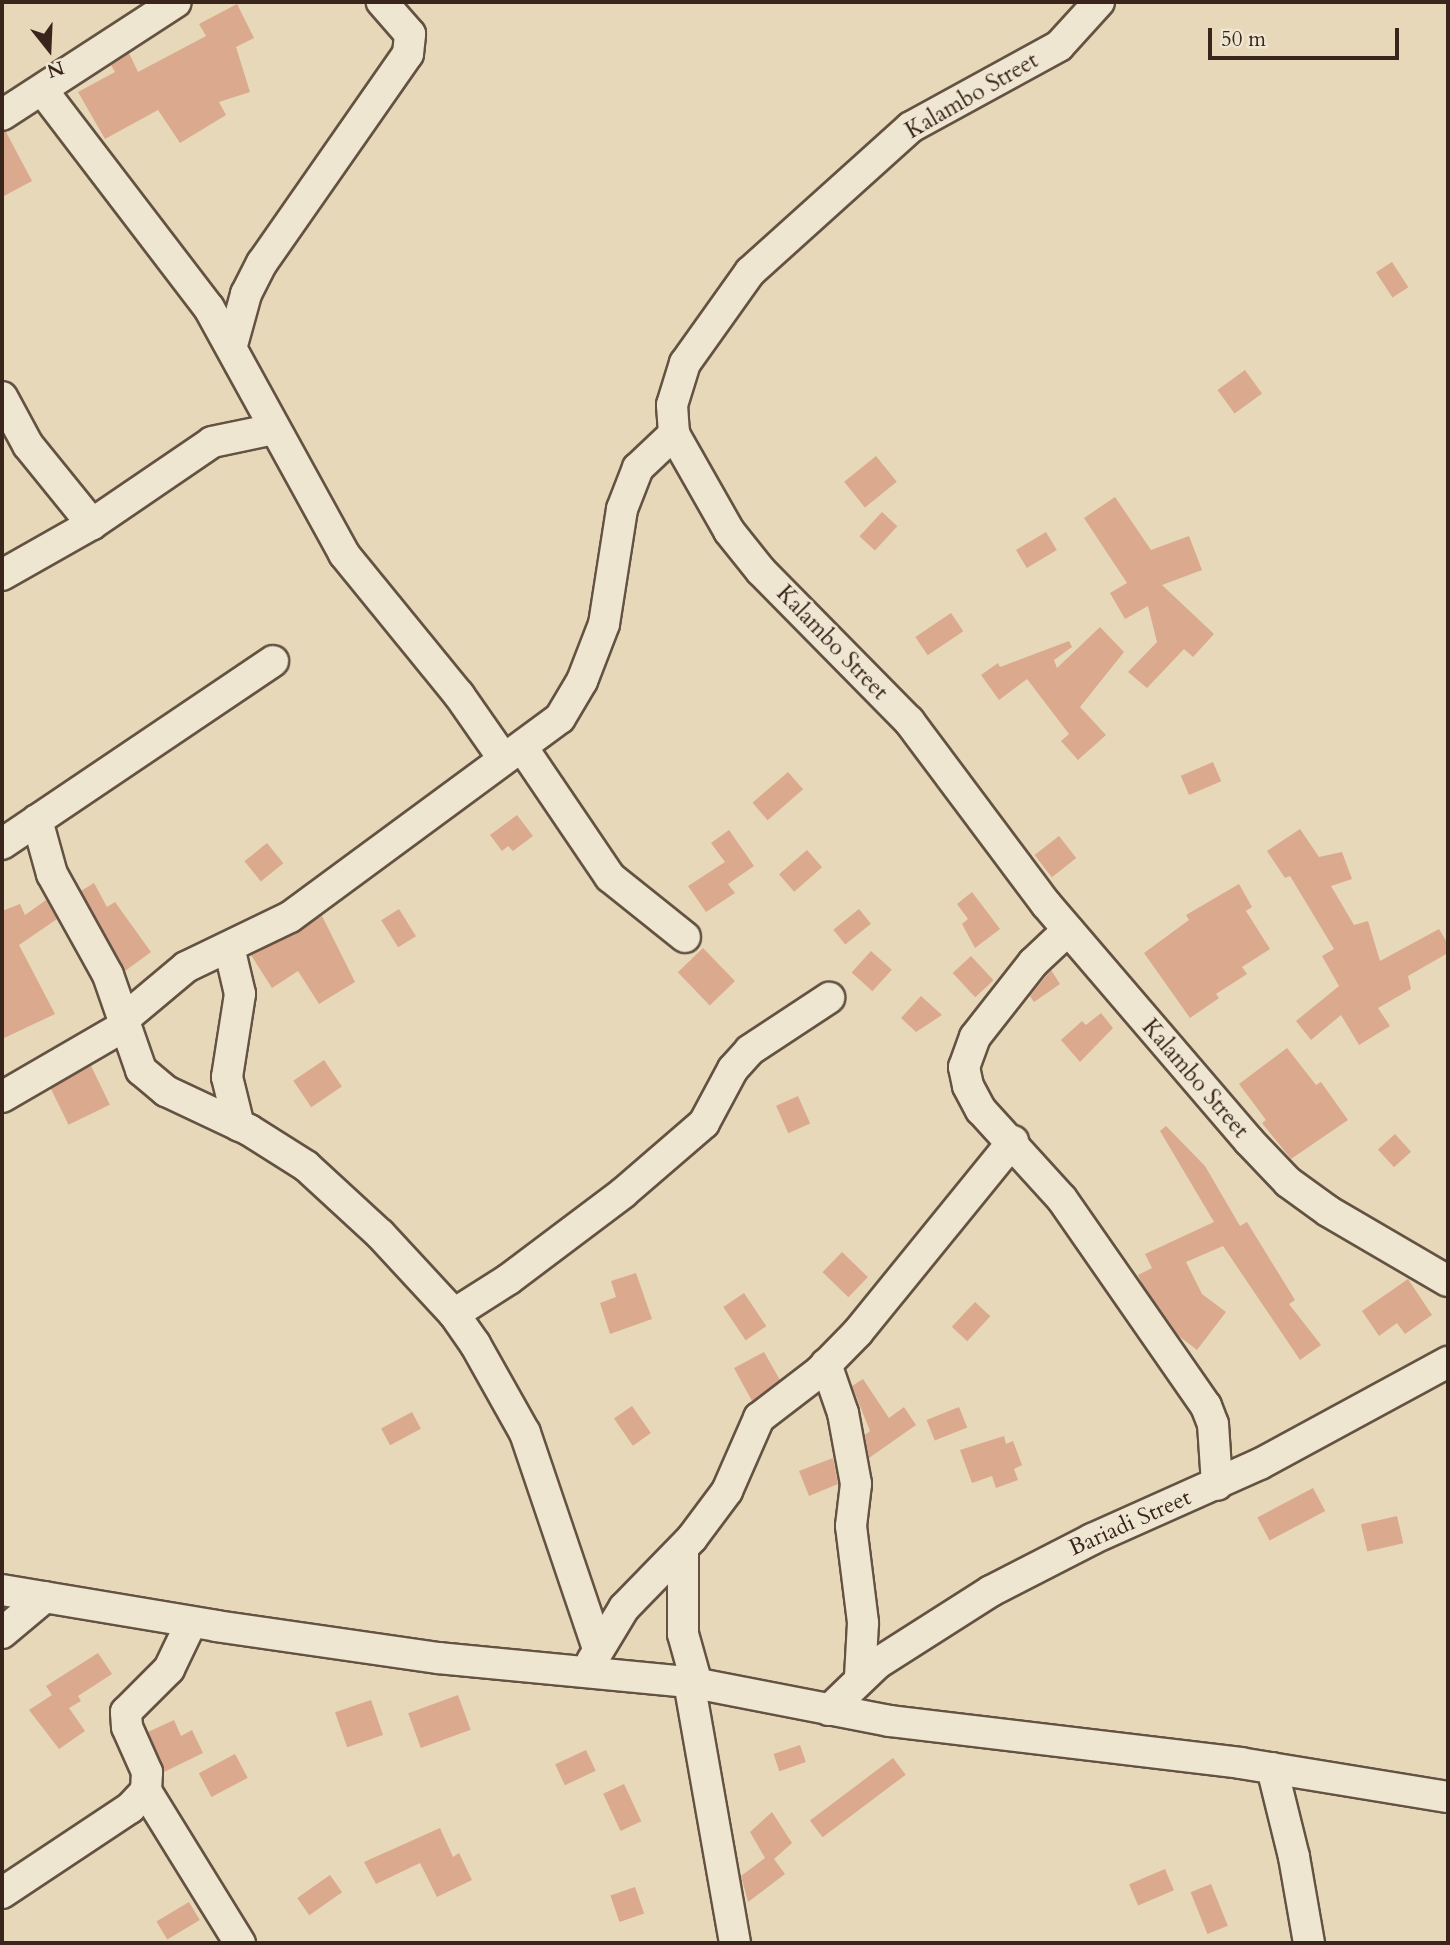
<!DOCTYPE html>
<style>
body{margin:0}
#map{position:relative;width:1450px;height:1945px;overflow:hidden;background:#e6d8b9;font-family:Cardo,serif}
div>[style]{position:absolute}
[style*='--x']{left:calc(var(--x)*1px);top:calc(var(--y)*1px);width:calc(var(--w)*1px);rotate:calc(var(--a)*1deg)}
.building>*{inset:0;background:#dbaa8e;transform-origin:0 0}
.roads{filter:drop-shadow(2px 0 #645242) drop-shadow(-2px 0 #645242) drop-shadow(0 2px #645242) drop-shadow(0 -2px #645242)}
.minor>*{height:30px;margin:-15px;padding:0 15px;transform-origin:15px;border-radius:15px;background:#efe6d2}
span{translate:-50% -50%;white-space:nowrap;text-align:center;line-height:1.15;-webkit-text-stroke:5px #efe6d2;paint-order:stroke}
.street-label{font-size:23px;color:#39251b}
.frame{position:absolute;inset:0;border:4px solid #39251b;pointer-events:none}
.north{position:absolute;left:14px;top:14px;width:70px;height:70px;-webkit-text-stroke:5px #efe6d2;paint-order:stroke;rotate:162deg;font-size:19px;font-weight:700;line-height:28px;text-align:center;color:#39251b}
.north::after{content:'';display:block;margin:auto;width:24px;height:32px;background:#39251b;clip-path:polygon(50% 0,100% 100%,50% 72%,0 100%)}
.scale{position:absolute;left:1208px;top:28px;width:191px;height:32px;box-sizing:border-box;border:4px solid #39251b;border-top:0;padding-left:9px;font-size:21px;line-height:24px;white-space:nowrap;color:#39251b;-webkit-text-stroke:5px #efe6d2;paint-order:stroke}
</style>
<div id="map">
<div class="building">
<i style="clip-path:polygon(237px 4px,254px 38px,236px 47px,250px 92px,219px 102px,226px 115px,180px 143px,158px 110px,105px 139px,78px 92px,115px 72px,111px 65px,129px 53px,138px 72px,206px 36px,199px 24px)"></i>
<i style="clip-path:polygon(2px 132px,6px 132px,32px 181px,2px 197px)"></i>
<i style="left:1392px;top:262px;width:30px;height:19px;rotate:57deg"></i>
<i style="left:1245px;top:370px;width:29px;height:34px;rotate:54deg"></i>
<i style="left:876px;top:456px;width:33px;height:41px;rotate:51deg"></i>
<i style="clip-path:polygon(1115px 497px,1151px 550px,1189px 536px,1202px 570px,1162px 585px,1214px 634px,1193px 657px,1184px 649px,1147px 688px,1128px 672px,1157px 642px,1148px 606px,1125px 619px,1110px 593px,1127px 583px,1084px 518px)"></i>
<i style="left:882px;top:512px;width:21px;height:33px;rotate:43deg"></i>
<i style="left:1046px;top:532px;width:21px;height:35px;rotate:59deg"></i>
<i style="left:951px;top:613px;width:22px;height:43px;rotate:56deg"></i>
<i style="clip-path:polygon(1100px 627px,1124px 652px,1080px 707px,1106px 735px,1078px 760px,1061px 741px,1069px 734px,1027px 679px,999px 700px,981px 675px,998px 663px,1000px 667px,1069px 641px,1072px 647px,1054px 660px,1057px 668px)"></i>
<i style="left:1213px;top:762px;width:21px;height:35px;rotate:67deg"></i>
<i style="left:788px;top:772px;width:23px;height:47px;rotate:49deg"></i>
<i style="clip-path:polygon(517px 815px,533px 836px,513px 851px,508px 846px,502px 851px,490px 835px)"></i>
<i style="clip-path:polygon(1300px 829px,1319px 857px,1342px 852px,1352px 879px,1331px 886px,1354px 925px,1368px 921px,1380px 961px,1439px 929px,1448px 944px,1448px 953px,1408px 976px,1411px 989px,1378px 1008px,1390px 1026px,1359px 1045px,1341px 1015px,1311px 1040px,1296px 1021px,1339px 986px,1322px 956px,1334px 949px,1290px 876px,1285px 878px,1267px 851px)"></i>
<i style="clip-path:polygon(729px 830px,754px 866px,728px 884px,735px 893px,706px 912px,688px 886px,725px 862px,711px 843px)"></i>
<i style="left:1059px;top:836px;width:28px;height:31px;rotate:52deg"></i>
<i style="left:267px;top:843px;width:26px;height:29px;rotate:51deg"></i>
<i style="left:807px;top:850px;width:23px;height:37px;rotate:49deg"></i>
<i style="clip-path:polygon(94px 883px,107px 907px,115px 902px,151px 952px,125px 971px,81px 891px)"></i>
<i style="clip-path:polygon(1239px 884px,1252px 907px,1246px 911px,1270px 949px,1242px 967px,1247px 974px,1216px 994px,1219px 998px,1190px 1018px,1144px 953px,1189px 920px,1186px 915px)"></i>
<i style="clip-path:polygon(972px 892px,1000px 929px,975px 948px,962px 924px,968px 919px,957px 904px)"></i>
<i style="clip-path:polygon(46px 900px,57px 919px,19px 945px,55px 1014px,2px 1039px,2px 911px,20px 904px,25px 915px)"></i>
<i style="left:399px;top:909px;width:32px;height:21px;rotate:58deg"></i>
<i style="left:859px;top:909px;width:19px;height:33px;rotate:51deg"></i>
<i style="clip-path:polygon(322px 916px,355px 982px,319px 1004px,298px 971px,272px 988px,251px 955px)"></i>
<i style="left:703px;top:948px;width:46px;height:35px;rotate:46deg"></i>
<i style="left:871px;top:951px;width:28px;height:29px;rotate:42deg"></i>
<i style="left:971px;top:956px;width:33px;height:25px;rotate:47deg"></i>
<i style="clip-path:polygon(1051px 970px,1060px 984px,1034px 1002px,1030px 996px)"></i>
<i style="clip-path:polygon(921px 996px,942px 1015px,916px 1032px,901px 1018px)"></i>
<i style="clip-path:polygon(1101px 1013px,1113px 1028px,1080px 1062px,1061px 1040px,1082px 1021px,1086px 1025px)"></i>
<i style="clip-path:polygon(1287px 1048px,1316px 1085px,1321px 1082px,1348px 1120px,1291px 1159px,1262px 1123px,1266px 1120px,1239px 1084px)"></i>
<i style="left:324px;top:1060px;width:32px;height:37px;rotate:56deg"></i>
<i style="left:91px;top:1066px;width:43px;height:46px;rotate:64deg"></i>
<i style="left:798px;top:1096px;width:30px;height:24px;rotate:66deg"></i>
<i style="clip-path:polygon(1166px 1126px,1205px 1166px,1240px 1226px,1247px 1222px,1295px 1300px,1289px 1304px,1321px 1345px,1300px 1360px,1223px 1246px,1186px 1262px,1202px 1294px,1226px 1312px,1197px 1350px,1179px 1336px,1142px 1284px,1138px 1275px,1152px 1268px,1145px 1254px,1214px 1222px,1160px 1131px)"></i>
<i style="left:1395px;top:1134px;width:24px;height:23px;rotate:48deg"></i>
<i style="left:842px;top:1252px;width:36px;height:28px;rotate:44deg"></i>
<i style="clip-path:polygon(636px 1273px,652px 1319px,610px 1334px,600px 1303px,616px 1297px,611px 1281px)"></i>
<i style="clip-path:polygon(1408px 1279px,1432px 1315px,1405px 1334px,1397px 1323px,1379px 1336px,1362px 1311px)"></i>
<i style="left:744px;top:1293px;width:40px;height:25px;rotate:56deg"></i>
<i style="left:975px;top:1302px;width:21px;height:34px;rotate:43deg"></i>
<i style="clip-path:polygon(764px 1352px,780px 1380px,752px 1401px,734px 1368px)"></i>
<i style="clip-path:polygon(863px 1379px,889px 1418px,904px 1407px,916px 1425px,869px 1458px,865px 1435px,870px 1431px,852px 1386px)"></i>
<i style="left:632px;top:1406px;width:33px;height:22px;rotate:55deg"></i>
<i style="left:959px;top:1407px;width:22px;height:35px;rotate:68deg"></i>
<i style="left:412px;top:1412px;width:19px;height:35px;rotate:62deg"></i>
<i style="clip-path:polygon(1004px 1436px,1006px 1444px,1013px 1441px,1022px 1465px,1014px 1469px,1018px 1480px,996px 1488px,992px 1476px,972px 1483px,960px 1450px)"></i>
<i style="clip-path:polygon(833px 1458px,838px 1484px,809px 1496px,799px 1471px)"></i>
<i style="left:1313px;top:1488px;width:26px;height:63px;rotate:62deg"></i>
<i style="left:1397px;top:1516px;width:28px;height:37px;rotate:77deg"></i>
<i style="clip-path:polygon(98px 1653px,112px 1674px,78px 1696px,81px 1701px,69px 1708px,85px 1731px,59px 1749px,29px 1710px,52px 1695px,46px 1686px)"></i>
<i style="left:458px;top:1695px;width:37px;height:53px;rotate:70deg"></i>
<i style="left:371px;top:1700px;width:37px;height:38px;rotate:71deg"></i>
<i style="clip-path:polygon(174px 1720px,181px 1736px,192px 1730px,203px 1753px,164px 1772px,148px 1732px)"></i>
<i style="left:800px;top:1745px;width:18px;height:28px;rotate:71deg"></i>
<i style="left:586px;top:1750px;width:23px;height:34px;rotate:65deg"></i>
<i style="left:235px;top:1754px;width:27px;height:41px;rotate:62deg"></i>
<i style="left:893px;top:1758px;width:21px;height:104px;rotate:53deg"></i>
<i style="left:624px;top:1784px;width:41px;height:23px;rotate:65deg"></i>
<i style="clip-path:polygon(772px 1812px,792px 1843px,774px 1859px,785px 1874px,748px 1902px,741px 1876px,765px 1858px,750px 1832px)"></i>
<i style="clip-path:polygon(440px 1828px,453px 1857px,459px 1853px,472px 1880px,437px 1897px,420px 1863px,376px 1884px,364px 1862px)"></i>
<i style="left:1165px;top:1869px;width:23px;height:39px;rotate:67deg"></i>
<i style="left:330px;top:1875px;width:21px;height:40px;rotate:55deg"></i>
<i style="left:1211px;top:1884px;width:45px;height:22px;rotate:68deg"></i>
<i style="left:635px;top:1887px;width:28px;height:26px;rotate:71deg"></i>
<i style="left:189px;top:1902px;width:21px;height:38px;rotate:59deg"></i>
</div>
<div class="roads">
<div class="minor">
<i style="--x:1099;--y:2;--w:59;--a:132.3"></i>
<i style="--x:1059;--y:46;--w:169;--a:151.3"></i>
<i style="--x:911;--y:127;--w:217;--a:138"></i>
<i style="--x:750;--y:272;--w:112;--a:125.5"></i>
<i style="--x:685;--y:363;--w:44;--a:107.2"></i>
<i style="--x:672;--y:405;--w:29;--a:86"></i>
<i style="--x:674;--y:434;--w:112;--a:60.4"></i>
<i style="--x:729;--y:531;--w:51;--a:51.3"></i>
<i style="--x:761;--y:571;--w:211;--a:45.4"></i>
<i style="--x:909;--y:721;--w:229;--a:53.2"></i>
<i style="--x:1046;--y:904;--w:312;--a:49.4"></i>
<i style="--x:1249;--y:1141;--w:57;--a:46.4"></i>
<i style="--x:1288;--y:1182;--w:49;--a:35.9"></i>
<i style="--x:1328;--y:1211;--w:139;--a:30.3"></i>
<i style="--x:43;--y:91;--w:273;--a:52.6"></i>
<i style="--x:209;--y:308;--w:281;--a:61.2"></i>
<i style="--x:344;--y:554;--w:182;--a:50.8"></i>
<i style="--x:459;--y:695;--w:77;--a:55.1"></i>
<i style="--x:2;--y:115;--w:207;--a:-33"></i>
<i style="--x:232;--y:345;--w:53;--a:-74.6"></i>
<i style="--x:246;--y:294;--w:35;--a:-63"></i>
<i style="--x:262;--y:263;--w:255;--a:-55.1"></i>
<i style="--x:408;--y:54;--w:20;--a:-84"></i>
<i style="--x:410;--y:34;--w:43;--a:-131.2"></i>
<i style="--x:2;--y:397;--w:55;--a:61.6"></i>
<i style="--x:28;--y:445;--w:102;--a:51"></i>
<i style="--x:2;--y:575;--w:103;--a:-29.5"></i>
<i style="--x:92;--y:524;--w:145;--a:-34.3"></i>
<i style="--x:212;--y:442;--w:63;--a:-11.8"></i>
<i style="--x:522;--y:747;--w:157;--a:55.9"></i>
<i style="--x:610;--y:877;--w:96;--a:38.7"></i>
<i style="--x:37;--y:820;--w:56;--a:74.5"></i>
<i style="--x:52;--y:874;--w:115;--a:61"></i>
<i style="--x:108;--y:975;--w:101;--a:70.8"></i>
<i style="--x:141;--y:1070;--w:33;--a:40"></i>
<i style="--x:166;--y:1091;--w:92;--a:25.2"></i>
<i style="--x:249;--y:1130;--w:67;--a:32.3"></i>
<i style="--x:306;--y:1166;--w:100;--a:42.6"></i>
<i style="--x:380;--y:1234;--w:109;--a:47.2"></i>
<i style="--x:454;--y:1314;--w:37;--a:55"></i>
<i style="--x:475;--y:1344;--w:102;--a:60.7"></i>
<i style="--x:525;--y:1433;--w:228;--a:71.3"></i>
<i style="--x:2;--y:844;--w:327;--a:-34"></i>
<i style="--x:1068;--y:930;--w:48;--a:136.7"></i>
<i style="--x:1033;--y:963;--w:94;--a:128.1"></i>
<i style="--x:975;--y:1037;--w:32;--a:110"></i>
<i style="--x:964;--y:1067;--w:19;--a:78"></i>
<i style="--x:968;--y:1086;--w:27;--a:62"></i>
<i style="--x:981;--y:1110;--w:120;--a:47.7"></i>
<i style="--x:1062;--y:1199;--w:252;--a:55.2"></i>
<i style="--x:1206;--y:1406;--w:19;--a:69"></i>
<i style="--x:1213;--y:1424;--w:61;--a:86.2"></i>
<i style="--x:229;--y:947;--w:48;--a:76.8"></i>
<i style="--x:240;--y:994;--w:84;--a:98.9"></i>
<i style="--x:227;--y:1077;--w:50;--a:76.2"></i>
<i style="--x:124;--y:1019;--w:81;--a:-40"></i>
<i style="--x:186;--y:967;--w:115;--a:-25.7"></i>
<i style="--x:290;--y:917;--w:335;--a:-36.4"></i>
<i style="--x:560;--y:718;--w:43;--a:-59.3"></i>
<i style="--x:582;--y:681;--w:61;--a:-68.9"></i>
<i style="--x:604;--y:624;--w:116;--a:-81.1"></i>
<i style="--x:622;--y:509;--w:44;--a:-68.7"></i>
<i style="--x:638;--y:468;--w:50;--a:-43.4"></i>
<i style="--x:2;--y:1097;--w:143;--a:-30.1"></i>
<i style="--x:454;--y:1314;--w:65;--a:-32.5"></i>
<i style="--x:509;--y:1279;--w:143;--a:-37"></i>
<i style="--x:623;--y:1193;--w:107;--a:-40.8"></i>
<i style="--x:704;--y:1123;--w:61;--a:-61.8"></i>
<i style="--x:733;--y:1069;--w:25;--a:-48"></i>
<i style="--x:750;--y:1050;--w:95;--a:-33.4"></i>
<i style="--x:826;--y:1364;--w:52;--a:70.9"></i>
<i style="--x:843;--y:1413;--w:72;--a:79.6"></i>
<i style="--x:856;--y:1484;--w:42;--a:96.8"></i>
<i style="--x:851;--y:1526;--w:98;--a:82.9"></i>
<i style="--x:863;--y:1623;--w:54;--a:93.2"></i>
<i style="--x:683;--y:1548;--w:86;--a:90"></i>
<i style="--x:683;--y:1634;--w:52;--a:74.4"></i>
<i style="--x:2;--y:1590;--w:217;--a:9.5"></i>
<i style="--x:216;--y:1626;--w:224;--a:8.2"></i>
<i style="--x:438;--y:1658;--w:252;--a:5.5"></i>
<i style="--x:689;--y:1682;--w:204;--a:11"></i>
<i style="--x:889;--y:1721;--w:354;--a:6.8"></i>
<i style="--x:1240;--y:1763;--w:211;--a:9.3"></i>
<i style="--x:2;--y:1633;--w:56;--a:-39.9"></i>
<i style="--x:592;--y:1661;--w:62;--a:-58.9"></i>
<i style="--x:624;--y:1608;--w:98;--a:-45.8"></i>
<i style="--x:692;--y:1538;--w:59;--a:-53.3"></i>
<i style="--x:727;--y:1491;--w:80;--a:-66.3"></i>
<i style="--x:759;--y:1418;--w:76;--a:-37.5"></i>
<i style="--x:819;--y:1372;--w:56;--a:-45.7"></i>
<i style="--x:858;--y:1332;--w:246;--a:-50.9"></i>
<i style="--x:689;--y:1682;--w:265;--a:80"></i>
<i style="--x:829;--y:1710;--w:68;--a:-43.8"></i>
<i style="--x:878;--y:1663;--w:134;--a:-32.5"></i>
<i style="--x:991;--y:1591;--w:114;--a:-27.2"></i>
<i style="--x:1092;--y:1539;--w:184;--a:-24.1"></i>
<i style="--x:1260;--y:1464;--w:214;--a:-28.5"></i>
<i style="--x:1272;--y:1768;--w:92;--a:76.1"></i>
<i style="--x:1294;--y:1857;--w:87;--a:80.1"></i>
<i style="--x:146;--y:1791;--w:179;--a:58.3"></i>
<i style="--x:2;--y:1893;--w:154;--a:-33.6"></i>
<i style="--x:130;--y:1808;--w:23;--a:-47"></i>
<i style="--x:146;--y:1791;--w:19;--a:-87"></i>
<i style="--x:147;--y:1772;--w:49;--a:-114"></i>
<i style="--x:127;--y:1727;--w:15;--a:-94"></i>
<i style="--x:126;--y:1712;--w:61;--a:-45"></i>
<i style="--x:169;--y:1669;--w:51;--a:-64.4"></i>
</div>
</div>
<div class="street-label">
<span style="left:972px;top:96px;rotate:-30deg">Kalambo Street</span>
<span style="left:832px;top:643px;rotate:46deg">Kalambo Street</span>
<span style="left:1195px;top:1079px;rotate:49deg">Kalambo Street</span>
<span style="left:1130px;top:1523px;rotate:-24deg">Bariadi Street</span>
</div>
<div class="frame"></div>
<div class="north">N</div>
<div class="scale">50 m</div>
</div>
